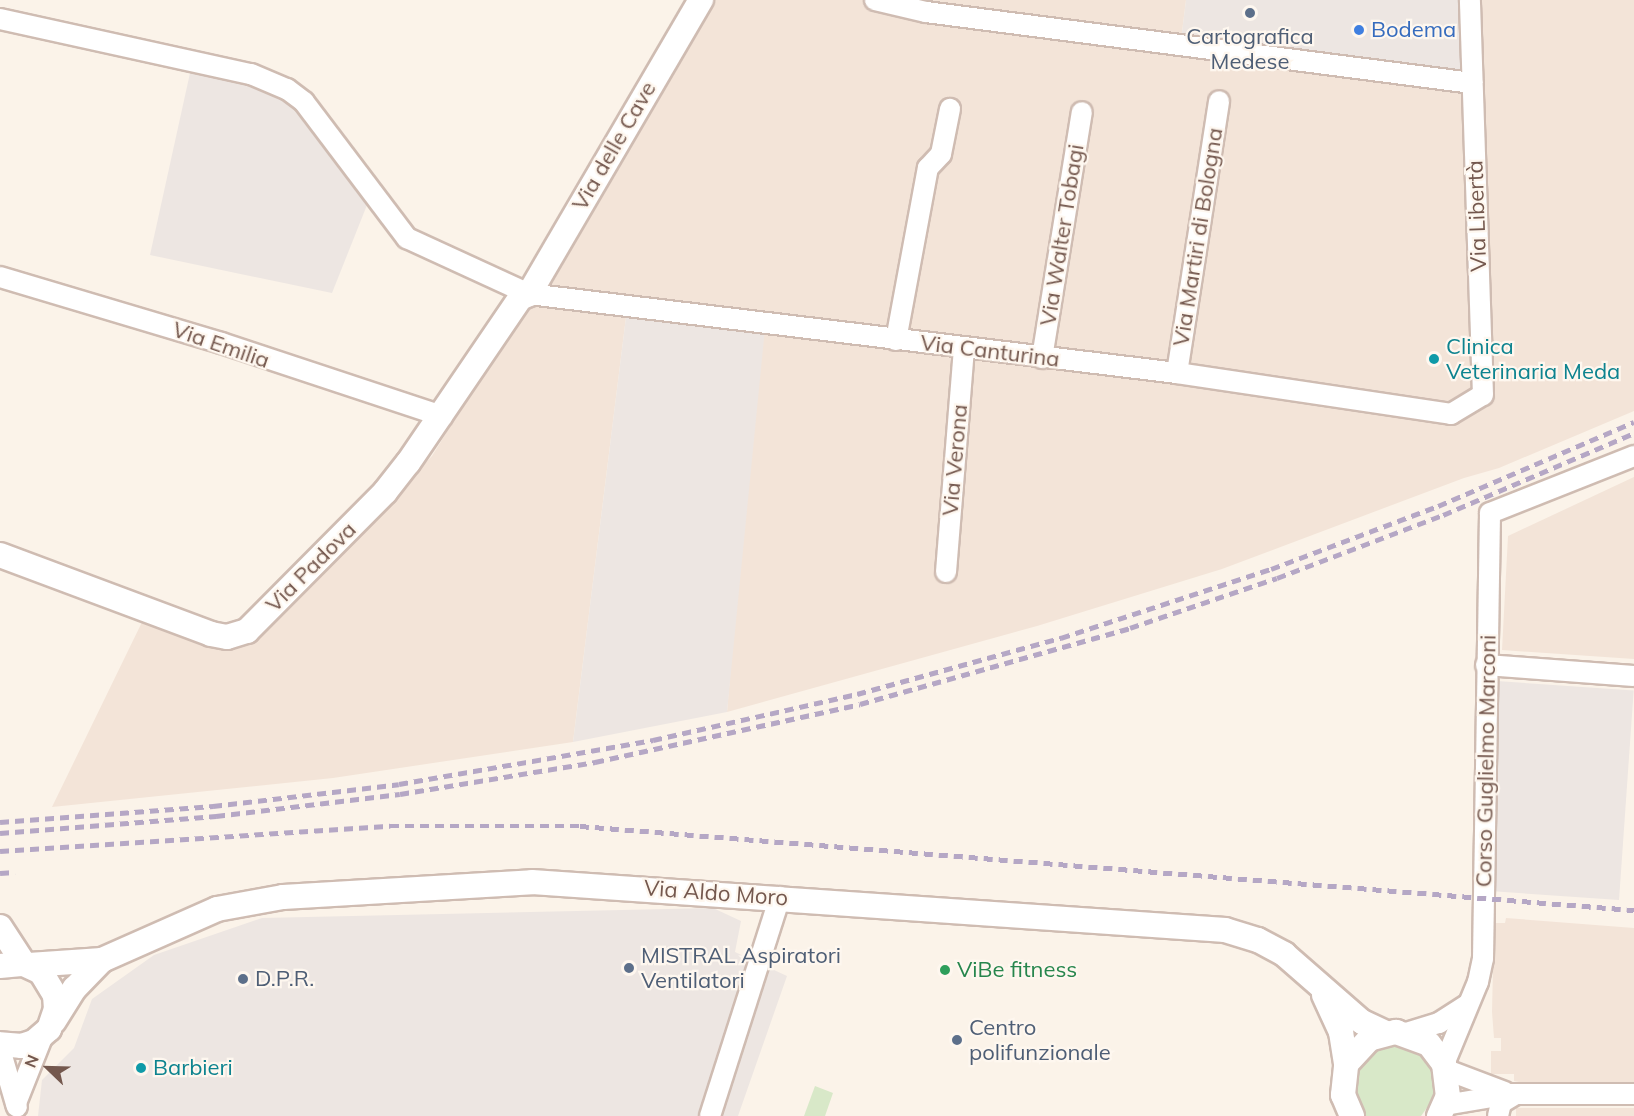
<!DOCTYPE html>
<meta charset="utf-8">
<style>
body{margin:0}
#map{position:relative;width:1634px;height:1116px;overflow:hidden;background:#fbf3e9;font-family:Mulish,sans-serif}
div>[style]{position:absolute}
[style*='--x']{left:calc(var(--x)*1px);top:calc(var(--y)*1px);width:calc(var(--w)*1px);rotate:calc(var(--a)*1deg)}
.residential>*{inset:0;background:#f3e4d8;transform-origin:0 0}
.industrial>*{inset:0;background:#ede6e2;transform-origin:0 0}
.green>*{inset:0;background:#d8e8c8}
.roads{filter:drop-shadow(2px 0 #cfbcb2) drop-shadow(-2px 0 #cfbcb2) drop-shadow(0 2px #cfbcb2) drop-shadow(0 -2px #cfbcb2)}
.minor>*{height:20px;margin:-10px;padding:0 10px;transform-origin:10px;border-radius:10px;background:#fff}
.tertiary>*{height:24px;margin:-12px;padding:0 12px;transform-origin:12px;border-radius:12px;background:#fff}
.rail>*{height:4.5px;margin-top:-2.25px;transform-origin:0;background:repeating-linear-gradient(90deg,#b5a7c5 0 9px,transparent 0 15px)}
.dots>*{width:16px;height:16px;translate:-50% -50%;box-sizing:border-box;border:3px solid #fef7ef;border-radius:50%}
span{translate:-50% -50%;white-space:nowrap;text-align:center;line-height:1.15;-webkit-text-stroke:4.5px #fef7ef;paint-order:stroke}
.shop-label{font-size:22px;color:#366cbe}
.left{translate:0 -50%;text-align:left}
.service-label{font-size:22px;color:#4e5e75}
.street-label{font-size:22px;color:#74584e}
.culture-label{font-size:22px;color:#0d838f}
.leisure-label{font-size:22px;color:#27864d}
.north{position:absolute;left:18px;top:1038px;width:60px;height:60px;-webkit-text-stroke:4px #fef7ef;paint-order:stroke;rotate:293deg;font-size:16px;font-weight:700;line-height:24px;text-align:center;color:#74584e}
.north::after{content:'';display:block;margin:auto;width:21px;height:27px;background:#74584e;clip-path:polygon(50% 0,100% 100%,50% 72%,0 100%)}
</style>
<div id="map">
<div class="residential">
<i style="clip-path:polygon(713px 0,865px 0,927px 15px,1475px 86px,1474px 0,1634px 0,1634px 411px,1499px 468px,1464px 478px,1222px 569px,1037px 626px,727px 712px,737px 594px,627px 309px,573px 742px,333px 778px,52px 807px,144px 618px,253px 639px,432px 456px)"></i>
<i style="clip-path:polygon(895px 0,1186px 0,1181px 40px)"></i>
<i style="clip-path:polygon(1634px 477px,1634px 659px,1502px 650px,1508px 536px)"></i>
<i style="clip-path:polygon(1506px 918px,1634px 928px,1634px 1082px,1524px 1083px,1514px 1081px,1514px 1074px,1491px 1074px,1491px 1051px,1501px 1051px,1501px 1038px,1494px 1038px,1492px 1012px,1494px 923px,1505px 923px)"></i>
<i style="left:1516px;top:1108px;width:118px;height:9px"></i>
</div>
<div class="industrial">
<i style="clip-path:polygon(1186px 0,1466px 0,1468px 79px,1181px 40px)"></i>
<i style="clip-path:polygon(192px 64px,285px 90px,371px 195px,332px 293px,150px 255px)"></i>
<i style="clip-path:polygon(627px 309px,765px 328px,727px 712px,573px 742px)"></i>
<i style="left:1497px;top:681px;width:137px;height:210px;rotate:4deg"></i>
<i style="clip-path:polygon(713px 908px,741px 921px,735px 952px,787px 976px,738px 1116px,38px 1116px,42px 1080px,74px 1048px,92px 999px,154px 955px,262px 918px)"></i>
</div>
<div class="green">
<i style="clip-path:polygon(1387px 1041px,1416px 1046px,1434px 1069px,1434px 1098px,1421px 1116px,1366px 1116px,1352px 1094px,1354px 1068px,1362px 1055px)"></i>
<i style="clip-path:polygon(815px 1086px,833px 1093px,825px 1116px,804px 1116px)"></i>
</div>
<div class="roads">
<div class="minor">
<i style="--x:875;--y:0;--w:52;--a:13.2"></i>
<i style="--x:926;--y:12;--w:551;--a:7.41"></i>
<i style="--x:0;--y:19;--w:257;--a:12.4"></i>
<i style="--x:251;--y:74;--w:39;--a:23"></i>
<i style="--x:287;--y:89;--w:21;--a:37"></i>
<i style="--x:304;--y:102;--w:171;--a:52.9"></i>
<i style="--x:407;--y:238;--w:134;--a:24.7"></i>
<i style="--x:529;--y:294;--w:653;--a:6.95"></i>
<i style="--x:1177;--y:373;--w:277;--a:8.5"></i>
<i style="--x:1451;--y:414;--w:37;--a:-31"></i>
<i style="--x:1483;--y:395;--w:395;--a:-91.9"></i>
<i style="--x:0;--y:277;--w:231;--a:16.6"></i>
<i style="--x:221;--y:343;--w:233;--a:18.3"></i>
<i style="--x:896;--y:340;--w:175;--a:-79.5"></i>
<i style="--x:928;--y:168;--w:19;--a:-47"></i>
<i style="--x:941;--y:154;--w:46;--a:-78.7"></i>
<i style="--x:1042;--y:358;--w:249;--a:-80.8"></i>
<i style="--x:1177;--y:373;--w:275;--a:-81.2"></i>
<i style="--x:946;--y:572;--w:224;--a:-85.4"></i>
<i style="--x:1486;--y:665;--w:148;--a:4.3"></i>
<i style="--x:1406;--y:1033;--w:34;--a:-17"></i>
<i style="--x:1439;--y:1023;--w:33;--a:-33"></i>
<i style="--x:0;--y:1049;--w:60;--a:73.7"></i>
<i style="--x:1444;--y:1064;--w:89;--a:-67.5"></i>
<i style="--x:1478;--y:982;--w:24;--a:-78"></i>
<i style="--x:1483;--y:959;--w:446;--a:-89.1"></i>
<i style="--x:1490;--y:513;--w:155;--a:-21.6"></i>
<i style="--x:1447;--y:1070;--w:62;--a:20.8"></i>
<i style="--x:16;--y:1103;--w:73;--a:-68.3"></i>
<i style="--x:1445;--y:1105;--w:66;--a:-9.6"></i>
<i style="--x:1510;--y:1094;--w:124;--a:0"></i>
<i style="--x:710;--y:1116;--w:230;--a:-72.3"></i>
<i style="--x:1498;--y:1116;--w:13;--a:-77"></i>
<i style="--x:1501;--y:1103;--w:17;--a:-31"></i>
</div>
<div class="tertiary">
<i style="--x:0;--y:555;--w:225;--a:20.5"></i>
<i style="--x:211;--y:634;--w:16;--a:11"></i>
<i style="--x:227;--y:637;--w:21;--a:-17"></i>
<i style="--x:247;--y:631;--w:196;--a:-45.2"></i>
<i style="--x:385;--y:492;--w:37;--a:-52"></i>
<i style="--x:408;--y:463;--w:199;--a:-55.8"></i>
<i style="--x:520;--y:298;--w:10;--a:-24"></i>
<i style="--x:529;--y:294;--w:341;--a:-59.7"></i>
<i style="--x:0;--y:927;--w:44;--a:57"></i>
<i style="--x:29;--y:965;--w:73;--a:-3.9"></i>
<i style="--x:102;--y:960;--w:126;--a:-23.9"></i>
<i style="--x:217;--y:909;--w:67;--a:-10.3"></i>
<i style="--x:283;--y:897;--w:249;--a:-3.4"></i>
<i style="--x:532;--y:882;--w:695;--a:3.96"></i>
<i style="--x:1225;--y:930;--w:34;--a:17"></i>
<i style="--x:1258;--y:940;--w:30;--a:28"></i>
<i style="--x:1284;--y:954;--w:103;--a:41.1"></i>
<i style="--x:1362;--y:1022;--w:26;--a:25"></i>
<i style="--x:0;--y:966;--w:24;--a:-5"></i>
<i style="--x:24;--y:964;--w:19;--a:25"></i>
<i style="--x:41;--y:972;--w:27;--a:59"></i>
<i style="--x:55;--y:995;--w:14;--a:86"></i>
<i style="--x:56;--y:1009;--w:21;--a:109"></i>
<i style="--x:49;--y:1029;--w:20;--a:139"></i>
<i style="--x:34;--y:1042;--w:13;--a:162"></i>
<i style="--x:22;--y:1046;--w:22;--a:-175"></i>
<i style="--x:1324;--y:995;--w:41;--a:65.3"></i>
<i style="--x:1341;--y:1032;--w:32;--a:81"></i>
<i style="--x:54;--y:1021;--w:39;--a:-58"></i>
<i style="--x:75;--y:988;--w:39;--a:-46"></i>
<i style="--x:1352;--y:1116;--w:23;--a:-113"></i>
<i style="--x:1343;--y:1095;--w:31;--a:-84"></i>
<i style="--x:1346;--y:1064;--w:34;--a:-47"></i>
<i style="--x:1369;--y:1039;--w:28;--a:-15"></i>
<i style="--x:1396;--y:1032;--w:35;--a:20"></i>
<i style="--x:1429;--y:1044;--w:25;--a:53"></i>
<i style="--x:1444;--y:1064;--w:32;--a:83"></i>
<i style="--x:1448;--y:1096;--w:22;--a:114"></i>
</div>
</div>
<div class="rail">
<i style="--x:0;--y:822;--w:214;--a:-4.3"></i>
<i style="--x:213;--y:806;--w:187;--a:-6.7"></i>
<i style="--x:399;--y:784;--w:258;--a:-9.8"></i>
<i style="--x:653;--y:740;--w:209;--a:-12.7"></i>
<i style="--x:857;--y:694;--w:212;--a:-15.4"></i>
<i style="--x:1061;--y:638;--w:221;--a:-18.2"></i>
<i style="--x:1271;--y:569;--w:178;--a:-20.7"></i>
<i style="--x:1438;--y:506;--w:213;--a:-23.2"></i>
<i style="--x:0;--y:833;--w:217;--a:-4.5"></i>
<i style="--x:216;--y:816;--w:185;--a:-6.8"></i>
<i style="--x:400;--y:794;--w:198;--a:-9.3"></i>
<i style="--x:595;--y:762;--w:271;--a:-12.3"></i>
<i style="--x:860;--y:704;--w:280;--a:-15.7"></i>
<i style="--x:1130;--y:628;--w:155;--a:-18.8"></i>
<i style="--x:1277;--y:578;--w:178;--a:-20.8"></i>
<i style="--x:1443;--y:515;--w:208;--a:-23.2"></i>
<i style="--x:0;--y:851;--w:391;--a:-3.7"></i>
<i style="--x:390;--y:826;--w:190;--a:0"></i>
<i style="--x:580;--y:826;--w:1057;--a:4.56"></i>
<i style="--x:0;--y:873;--w:15;--a:-4"></i>
</div>
<div class="dots">
<i style="left:1250px;top:13px;background:#5c6f8a"></i>
<i style="left:1359px;top:30px;background:#3f7fe0"></i>
<i style="left:1434px;top:359px;background:#0f9aa8"></i>
<i style="left:629px;top:968px;background:#5c6f8a"></i>
<i style="left:945px;top:970px;background:#2e9e5b"></i>
<i style="left:243px;top:979px;background:#5c6f8a"></i>
<i style="left:957px;top:1040px;background:#5c6f8a"></i>
<i style="left:141px;top:1068px;background:#0f9aa8"></i>
</div>
<div class="shop-label">
<span class="left" style="left:1371px;top:30px">Bodema</span>
</div>
<div class="service-label">
<span style="left:1250px;top:49px">Cartografica<br>Medese</span>
<span class="left" style="left:641px;top:968px">MISTRAL Aspiratori<br>Ventilatori</span>
<span class="left" style="left:255px;top:979px">D.P.R.</span>
<span class="left" style="left:969px;top:1040px">Centro<br>polifunzionale</span>
</div>
<div class="street-label">
<span style="left:614px;top:146px;rotate:-60deg">Via delle Cave</span>
<span style="left:1477px;top:216px;rotate:-92deg">Via Libertà</span>
<span style="left:1062px;top:235px;rotate:-81deg">Via Walter Tobagi</span>
<span style="left:1198px;top:237px;rotate:-81deg">Via Martiri di Bologna</span>
<span style="left:221px;top:345px;rotate:19deg">Via Emilia</span>
<span style="left:990px;top:351px;rotate:7deg">Via Canturina</span>
<span style="left:955px;top:460px;rotate:-85deg">Via Verona</span>
<span style="left:311px;top:567px;rotate:-45deg">Via Padova</span>
<span style="left:1486px;top:761px;rotate:-89deg">Corso Guglielmo Marconi</span>
<span style="left:716px;top:893px;rotate:4deg">Via Aldo Moro</span>
</div>
<div class="culture-label">
<span class="left" style="left:1446px;top:359px">Clinica<br>Veterinaria Meda</span>
<span class="left" style="left:153px;top:1068px">Barbieri</span>
</div>
<div class="leisure-label">
<span class="left" style="left:957px;top:970px">ViBe fitness</span>
</div>
<div class="north">N</div>
</div>
